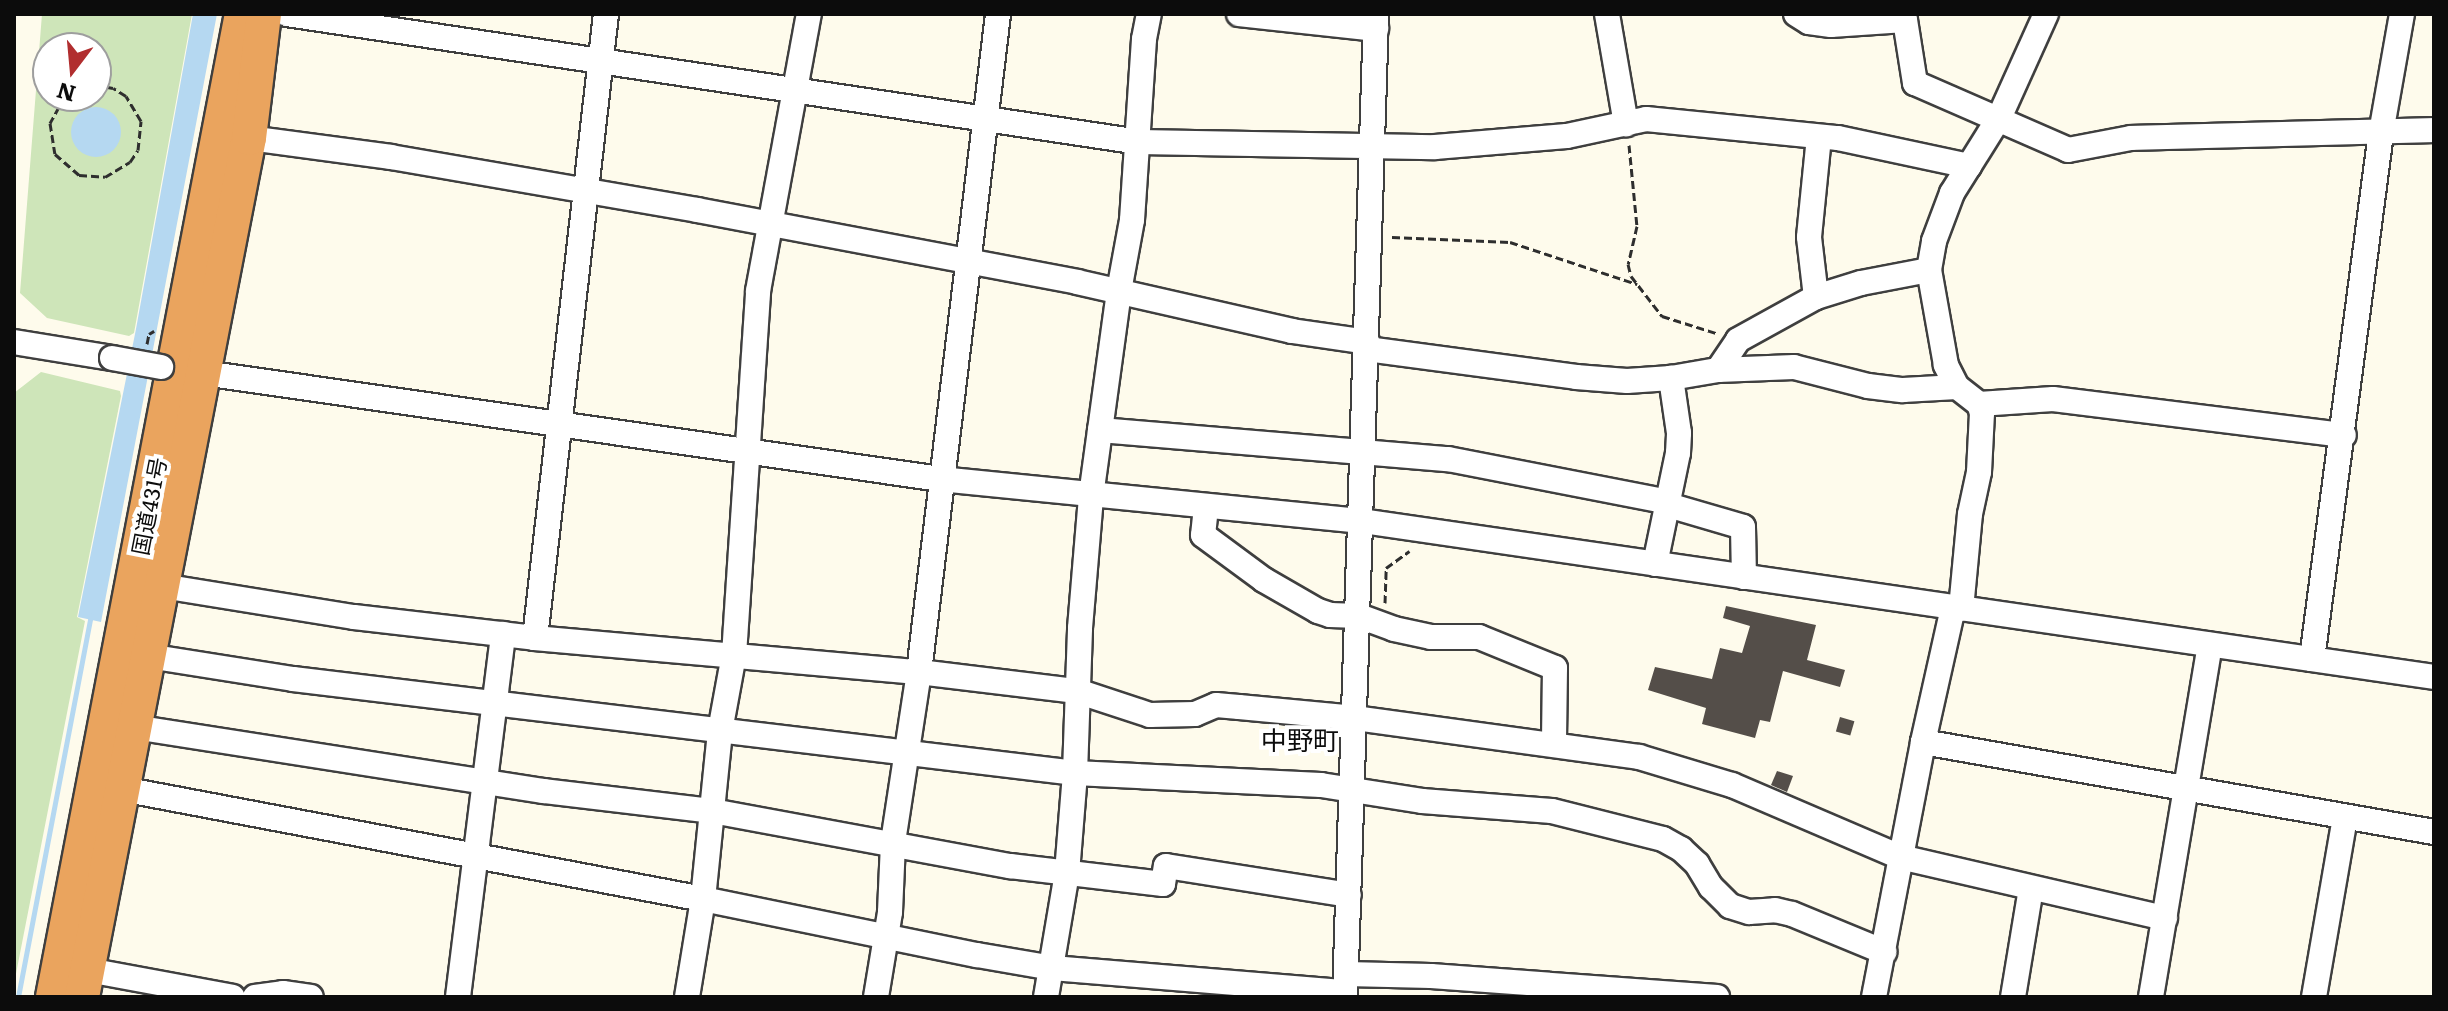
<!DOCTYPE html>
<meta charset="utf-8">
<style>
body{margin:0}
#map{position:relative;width:2448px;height:1011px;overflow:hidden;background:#fefbec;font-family:Literata,"Noto Sans JP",serif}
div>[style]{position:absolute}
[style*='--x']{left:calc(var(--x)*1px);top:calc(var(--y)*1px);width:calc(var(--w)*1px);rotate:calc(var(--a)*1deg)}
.green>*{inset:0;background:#cee5b9}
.water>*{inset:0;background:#b5d8f1}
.round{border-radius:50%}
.stream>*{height:5px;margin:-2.5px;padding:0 2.5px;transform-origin:2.5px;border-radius:2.5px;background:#b5d8f1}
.building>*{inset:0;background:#544e49;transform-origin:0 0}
.path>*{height:3px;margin-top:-1.5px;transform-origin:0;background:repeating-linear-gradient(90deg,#2e2e2e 0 8px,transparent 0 12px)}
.roads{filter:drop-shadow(2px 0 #3f3f3f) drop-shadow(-2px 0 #3f3f3f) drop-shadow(0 2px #3f3f3f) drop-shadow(0 -2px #3f3f3f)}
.minor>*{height:24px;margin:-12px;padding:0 12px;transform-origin:12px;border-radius:12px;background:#fff}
.highway>*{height:34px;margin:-17px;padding:0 17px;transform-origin:17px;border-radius:17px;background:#eaa45e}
.bridges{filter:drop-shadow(2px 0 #3f3f3f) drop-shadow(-2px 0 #3f3f3f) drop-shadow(0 2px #3f3f3f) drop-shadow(0 -2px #3f3f3f)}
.minor-bridge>*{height:24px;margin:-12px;padding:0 12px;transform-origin:12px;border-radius:12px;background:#fff}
span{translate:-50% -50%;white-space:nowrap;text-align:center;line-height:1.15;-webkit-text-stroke:8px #fff;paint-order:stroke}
.street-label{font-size:22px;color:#0c0c0c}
.quarter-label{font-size:26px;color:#0c0c0c}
.frame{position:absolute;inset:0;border:16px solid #0c0c0c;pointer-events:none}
.north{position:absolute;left:32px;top:32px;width:80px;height:80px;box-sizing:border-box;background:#fff;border:2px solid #9e9e9e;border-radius:50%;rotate:196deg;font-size:22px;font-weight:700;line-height:32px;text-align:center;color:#0c0c0c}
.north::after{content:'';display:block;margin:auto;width:28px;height:36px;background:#b12e2f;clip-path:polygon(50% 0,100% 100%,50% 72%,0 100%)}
</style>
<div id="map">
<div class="green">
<i style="clip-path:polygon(evenodd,42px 14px,192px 14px,134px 333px,129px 336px,47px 318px,20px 293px,42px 14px,48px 48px,96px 48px,96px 96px,48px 96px,48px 48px)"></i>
<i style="clip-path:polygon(41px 372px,120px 391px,121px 396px,77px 617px,85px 621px,14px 984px,14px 393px)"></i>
</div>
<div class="water">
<i style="clip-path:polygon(193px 14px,217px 14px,101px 622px,78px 617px,136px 329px)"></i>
<i class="round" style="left:71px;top:107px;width:50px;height:50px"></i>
</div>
<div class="stream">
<i style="--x:18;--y:997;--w:388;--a:-79.2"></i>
</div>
<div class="building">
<i style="clip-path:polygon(1726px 606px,1816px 625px,1807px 660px,1845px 670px,1840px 687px,1783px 671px,1770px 722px,1760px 720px,1755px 738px,1702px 724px,1706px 708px,1648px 690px,1655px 667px,1712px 679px,1720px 648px,1742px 653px,1750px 626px,1723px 618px)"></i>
<i style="left:1840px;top:717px;width:15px;height:15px;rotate:16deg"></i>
<i style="clip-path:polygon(1777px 771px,1793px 776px,1787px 792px,1771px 785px)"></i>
</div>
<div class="path">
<i style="--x:65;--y:96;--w:31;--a:119"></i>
<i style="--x:50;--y:123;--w:31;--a:81"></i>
<i style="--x:55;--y:154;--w:32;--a:41"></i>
<i style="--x:79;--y:175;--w:26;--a:4"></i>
<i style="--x:105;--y:177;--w:29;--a:-31"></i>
<i style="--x:130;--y:162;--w:14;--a:-56"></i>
<i style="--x:138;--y:150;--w:29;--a:-84"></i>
<i style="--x:141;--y:121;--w:29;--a:-121"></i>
<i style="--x:126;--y:96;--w:15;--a:-148"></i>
<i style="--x:113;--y:88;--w:17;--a:-170"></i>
<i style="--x:1629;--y:145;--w:81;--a:84.4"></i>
<i style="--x:1637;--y:226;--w:39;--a:103"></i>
<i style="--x:1628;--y:264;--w:12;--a:76"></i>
<i style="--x:1631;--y:276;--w:51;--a:52.2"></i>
<i style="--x:1662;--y:316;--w:57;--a:17.5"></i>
<i style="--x:1392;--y:237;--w:118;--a:2.4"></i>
<i style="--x:1510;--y:242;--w:134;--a:18.3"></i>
<i style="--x:147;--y:344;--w:10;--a:-79"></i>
<i style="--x:149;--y:334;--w:6;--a:-31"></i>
<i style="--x:1385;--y:603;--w:35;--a:-88"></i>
<i style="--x:1386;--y:568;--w:29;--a:-36"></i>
</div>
<div class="roads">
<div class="minor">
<i style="--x:287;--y:14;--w:862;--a:8.54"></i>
<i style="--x:1139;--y:142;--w:296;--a:1"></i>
<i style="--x:1435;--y:147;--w:132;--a:-4.8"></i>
<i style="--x:1567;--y:136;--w:81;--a:-12.1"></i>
<i style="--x:1646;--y:119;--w:193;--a:5.7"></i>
<i style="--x:1838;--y:138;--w:134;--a:12.1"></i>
<i style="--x:1969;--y:166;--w:57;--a:-58"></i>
<i style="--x:1999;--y:118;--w:114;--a:-65.7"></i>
<i style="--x:1239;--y:14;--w:138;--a:6.2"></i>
<i style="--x:1607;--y:14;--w:112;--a:80.2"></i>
<i style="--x:1796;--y:14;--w:15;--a:32"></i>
<i style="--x:1809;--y:22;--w:22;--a:8"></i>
<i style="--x:1831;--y:25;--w:74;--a:-3.9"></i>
<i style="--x:1905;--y:20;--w:64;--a:81"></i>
<i style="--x:1915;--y:83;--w:167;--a:23.6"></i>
<i style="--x:2068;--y:150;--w:64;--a:-10.8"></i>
<i style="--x:2131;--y:138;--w:303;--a:-1.5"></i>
<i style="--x:249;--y:138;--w:143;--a:7.6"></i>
<i style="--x:391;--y:157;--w:311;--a:9.8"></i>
<i style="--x:697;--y:210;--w:387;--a:10.7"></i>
<i style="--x:1077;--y:282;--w:221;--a:12.8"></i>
<i style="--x:1292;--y:331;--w:76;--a:8.3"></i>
<i style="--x:1816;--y:297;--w:60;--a:-96.7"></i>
<i style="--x:1809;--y:237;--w:100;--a:-84.3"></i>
<i style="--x:14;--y:342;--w:99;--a:9.3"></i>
<i style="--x:1367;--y:349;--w:211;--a:7.6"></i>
<i style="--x:1576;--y:377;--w:51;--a:4.5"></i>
<i style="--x:1627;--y:381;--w:44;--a:-3.9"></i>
<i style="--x:1671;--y:378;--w:48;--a:-9.7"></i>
<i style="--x:1718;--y:370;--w:36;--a:-56"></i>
<i style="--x:1738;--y:340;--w:89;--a:-28.9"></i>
<i style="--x:1816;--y:297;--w:47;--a:-17.3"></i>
<i style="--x:1861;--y:283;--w:69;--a:-10.8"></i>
<i style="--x:1718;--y:370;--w:76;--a:-2.3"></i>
<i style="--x:1794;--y:367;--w:76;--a:14.4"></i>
<i style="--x:1868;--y:386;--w:35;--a:7"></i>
<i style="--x:1903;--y:390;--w:54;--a:-3.2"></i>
<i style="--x:190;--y:371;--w:758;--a:8.19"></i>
<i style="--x:940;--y:479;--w:424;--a:5.7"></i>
<i style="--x:1362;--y:521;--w:1083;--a:8.28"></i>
<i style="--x:1979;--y:404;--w:74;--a:-3.9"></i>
<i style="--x:2053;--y:399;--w:293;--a:7.1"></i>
<i style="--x:1100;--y:430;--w:349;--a:4.8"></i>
<i style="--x:1448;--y:459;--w:225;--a:11"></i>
<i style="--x:1668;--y:505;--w:78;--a:16.3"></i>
<i style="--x:1743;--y:527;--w:50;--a:88.9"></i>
<i style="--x:1206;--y:507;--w:28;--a:96"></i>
<i style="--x:1203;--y:535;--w:76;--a:36.4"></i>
<i style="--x:1264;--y:580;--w:62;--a:29.9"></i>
<i style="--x:1318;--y:611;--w:13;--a:18"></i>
<i style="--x:1330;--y:615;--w:29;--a:2"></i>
<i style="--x:1359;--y:616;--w:37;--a:20"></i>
<i style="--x:1394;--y:629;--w:38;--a:12"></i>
<i style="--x:1431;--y:637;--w:48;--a:0"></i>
<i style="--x:1479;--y:637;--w:82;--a:22.2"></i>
<i style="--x:1555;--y:668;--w:76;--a:90.8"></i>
<i style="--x:1655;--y:564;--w:113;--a:-78.3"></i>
<i style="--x:1678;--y:453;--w:20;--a:-87"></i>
<i style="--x:1679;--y:433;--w:56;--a:-98.3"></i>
<i style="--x:162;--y:586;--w:194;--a:9.2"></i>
<i style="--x:354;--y:617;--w:182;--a:6.6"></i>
<i style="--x:535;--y:638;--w:386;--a:5.1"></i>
<i style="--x:919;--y:672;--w:159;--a:6.9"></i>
<i style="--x:1077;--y:691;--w:77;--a:18.2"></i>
<i style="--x:1150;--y:715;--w:45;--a:-1.3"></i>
<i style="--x:1195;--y:714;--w:23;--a:-23"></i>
<i style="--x:1216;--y:705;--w:23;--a:5"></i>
<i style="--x:1239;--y:707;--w:117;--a:5.4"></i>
<i style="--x:1355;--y:718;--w:287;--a:7.8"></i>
<i style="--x:1639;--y:757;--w:97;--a:16.8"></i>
<i style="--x:1732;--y:785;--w:183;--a:23.2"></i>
<i style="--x:1900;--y:857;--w:272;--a:13"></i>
<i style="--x:1961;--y:609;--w:95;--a:-84.6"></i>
<i style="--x:1970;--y:514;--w:43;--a:-77.9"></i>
<i style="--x:1979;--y:472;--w:59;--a:-87.1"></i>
<i style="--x:1982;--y:413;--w:9;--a:-108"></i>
<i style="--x:1979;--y:404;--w:28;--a:-142"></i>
<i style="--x:1957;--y:387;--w:25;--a:-117"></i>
<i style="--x:1946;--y:365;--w:97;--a:-100.1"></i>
<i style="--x:1929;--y:270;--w:29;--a:-80"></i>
<i style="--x:1934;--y:241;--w:51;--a:-69.4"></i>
<i style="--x:1952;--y:193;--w:32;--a:-58"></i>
<i style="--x:535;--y:638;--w:628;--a:-83.51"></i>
<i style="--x:148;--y:656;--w:147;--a:9"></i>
<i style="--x:293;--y:679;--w:788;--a:6.85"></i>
<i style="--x:1075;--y:773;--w:246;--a:2.8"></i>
<i style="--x:1321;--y:785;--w:102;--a:9"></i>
<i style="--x:1422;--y:801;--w:130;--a:4.4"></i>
<i style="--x:1552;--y:811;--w:114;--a:14.2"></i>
<i style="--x:1663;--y:839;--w:21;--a:29"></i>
<i style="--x:1681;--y:849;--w:22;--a:43"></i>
<i style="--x:1697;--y:864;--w:27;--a:59"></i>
<i style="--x:1711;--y:887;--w:27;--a:45"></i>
<i style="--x:1730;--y:906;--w:20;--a:18"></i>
<i style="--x:1749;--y:912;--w:26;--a:-4"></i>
<i style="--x:1775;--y:910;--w:17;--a:13"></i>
<i style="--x:1792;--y:914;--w:100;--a:22.4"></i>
<i style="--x:2312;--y:659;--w:531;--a:-82.53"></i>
<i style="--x:2381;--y:133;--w:121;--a:-80"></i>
<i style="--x:134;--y:727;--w:415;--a:8.9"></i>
<i style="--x:544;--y:791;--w:169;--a:6.8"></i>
<i style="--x:712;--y:811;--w:303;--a:10.5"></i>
<i style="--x:1010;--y:866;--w:154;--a:6.7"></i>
<i style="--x:1163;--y:884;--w:18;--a:-81"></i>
<i style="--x:1166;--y:866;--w:185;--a:9"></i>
<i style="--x:1923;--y:742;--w:519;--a:9.99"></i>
<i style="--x:122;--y:789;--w:591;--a:10.72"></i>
<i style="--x:703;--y:899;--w:280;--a:11.6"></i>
<i style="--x:977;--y:955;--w:76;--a:9.8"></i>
<i style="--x:1052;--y:968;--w:294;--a:4.7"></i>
<i style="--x:88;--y:970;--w:147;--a:10.5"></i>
<i style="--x:1346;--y:974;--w:85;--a:1.3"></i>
<i style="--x:1431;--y:976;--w:287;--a:4.2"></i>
<i style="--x:255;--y:997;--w:28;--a:-8"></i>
<i style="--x:283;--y:993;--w:28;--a:8"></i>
<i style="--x:458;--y:997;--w:366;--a:-82.9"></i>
<i style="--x:687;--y:997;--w:99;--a:-80.7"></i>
<i style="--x:703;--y:899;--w:169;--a:-84.2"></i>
<i style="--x:720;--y:731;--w:77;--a:-79.6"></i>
<i style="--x:734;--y:655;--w:365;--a:-86.2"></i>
<i style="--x:758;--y:291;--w:282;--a:-79.6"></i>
<i style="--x:876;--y:997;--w:86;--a:-80.6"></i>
<i style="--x:890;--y:912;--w:70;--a:-87.5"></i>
<i style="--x:893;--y:842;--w:172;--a:-81.3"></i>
<i style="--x:919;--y:672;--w:663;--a:-83.15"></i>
<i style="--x:1046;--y:997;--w:126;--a:-80.4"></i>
<i style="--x:1067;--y:873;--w:100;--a:-85.4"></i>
<i style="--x:1075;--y:773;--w:145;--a:-88"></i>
<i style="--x:1080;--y:628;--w:132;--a:-85.2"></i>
<i style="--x:1091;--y:496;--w:207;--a:-82.2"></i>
<i style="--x:1119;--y:291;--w:72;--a:-79.6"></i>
<i style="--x:1132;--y:220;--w:181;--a:-86.2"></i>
<i style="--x:1144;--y:39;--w:25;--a:-79"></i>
<i style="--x:1345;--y:997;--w:983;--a:-88.19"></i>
<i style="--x:1874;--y:997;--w:260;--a:-79.1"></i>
<i style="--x:1923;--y:742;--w:137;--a:-77.4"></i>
<i style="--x:2013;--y:997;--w:110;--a:-80.6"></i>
<i style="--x:2151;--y:997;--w:357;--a:-80.5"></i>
<i style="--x:2314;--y:997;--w:183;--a:-80.2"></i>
</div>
<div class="highway">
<i style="--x:53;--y:997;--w:1001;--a:-79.12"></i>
<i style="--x:82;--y:997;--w:875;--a:-79"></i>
<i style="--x:249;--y:138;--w:125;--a:-83.1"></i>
</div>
</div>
<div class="bridges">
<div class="minor-bridge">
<i style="--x:112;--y:358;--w:50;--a:10.4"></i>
</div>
</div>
<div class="street-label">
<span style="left:148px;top:506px;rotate:-79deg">国道431号</span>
</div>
<div class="quarter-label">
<span style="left:1300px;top:739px">中野町</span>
</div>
<div class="frame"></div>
<div class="north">N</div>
</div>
